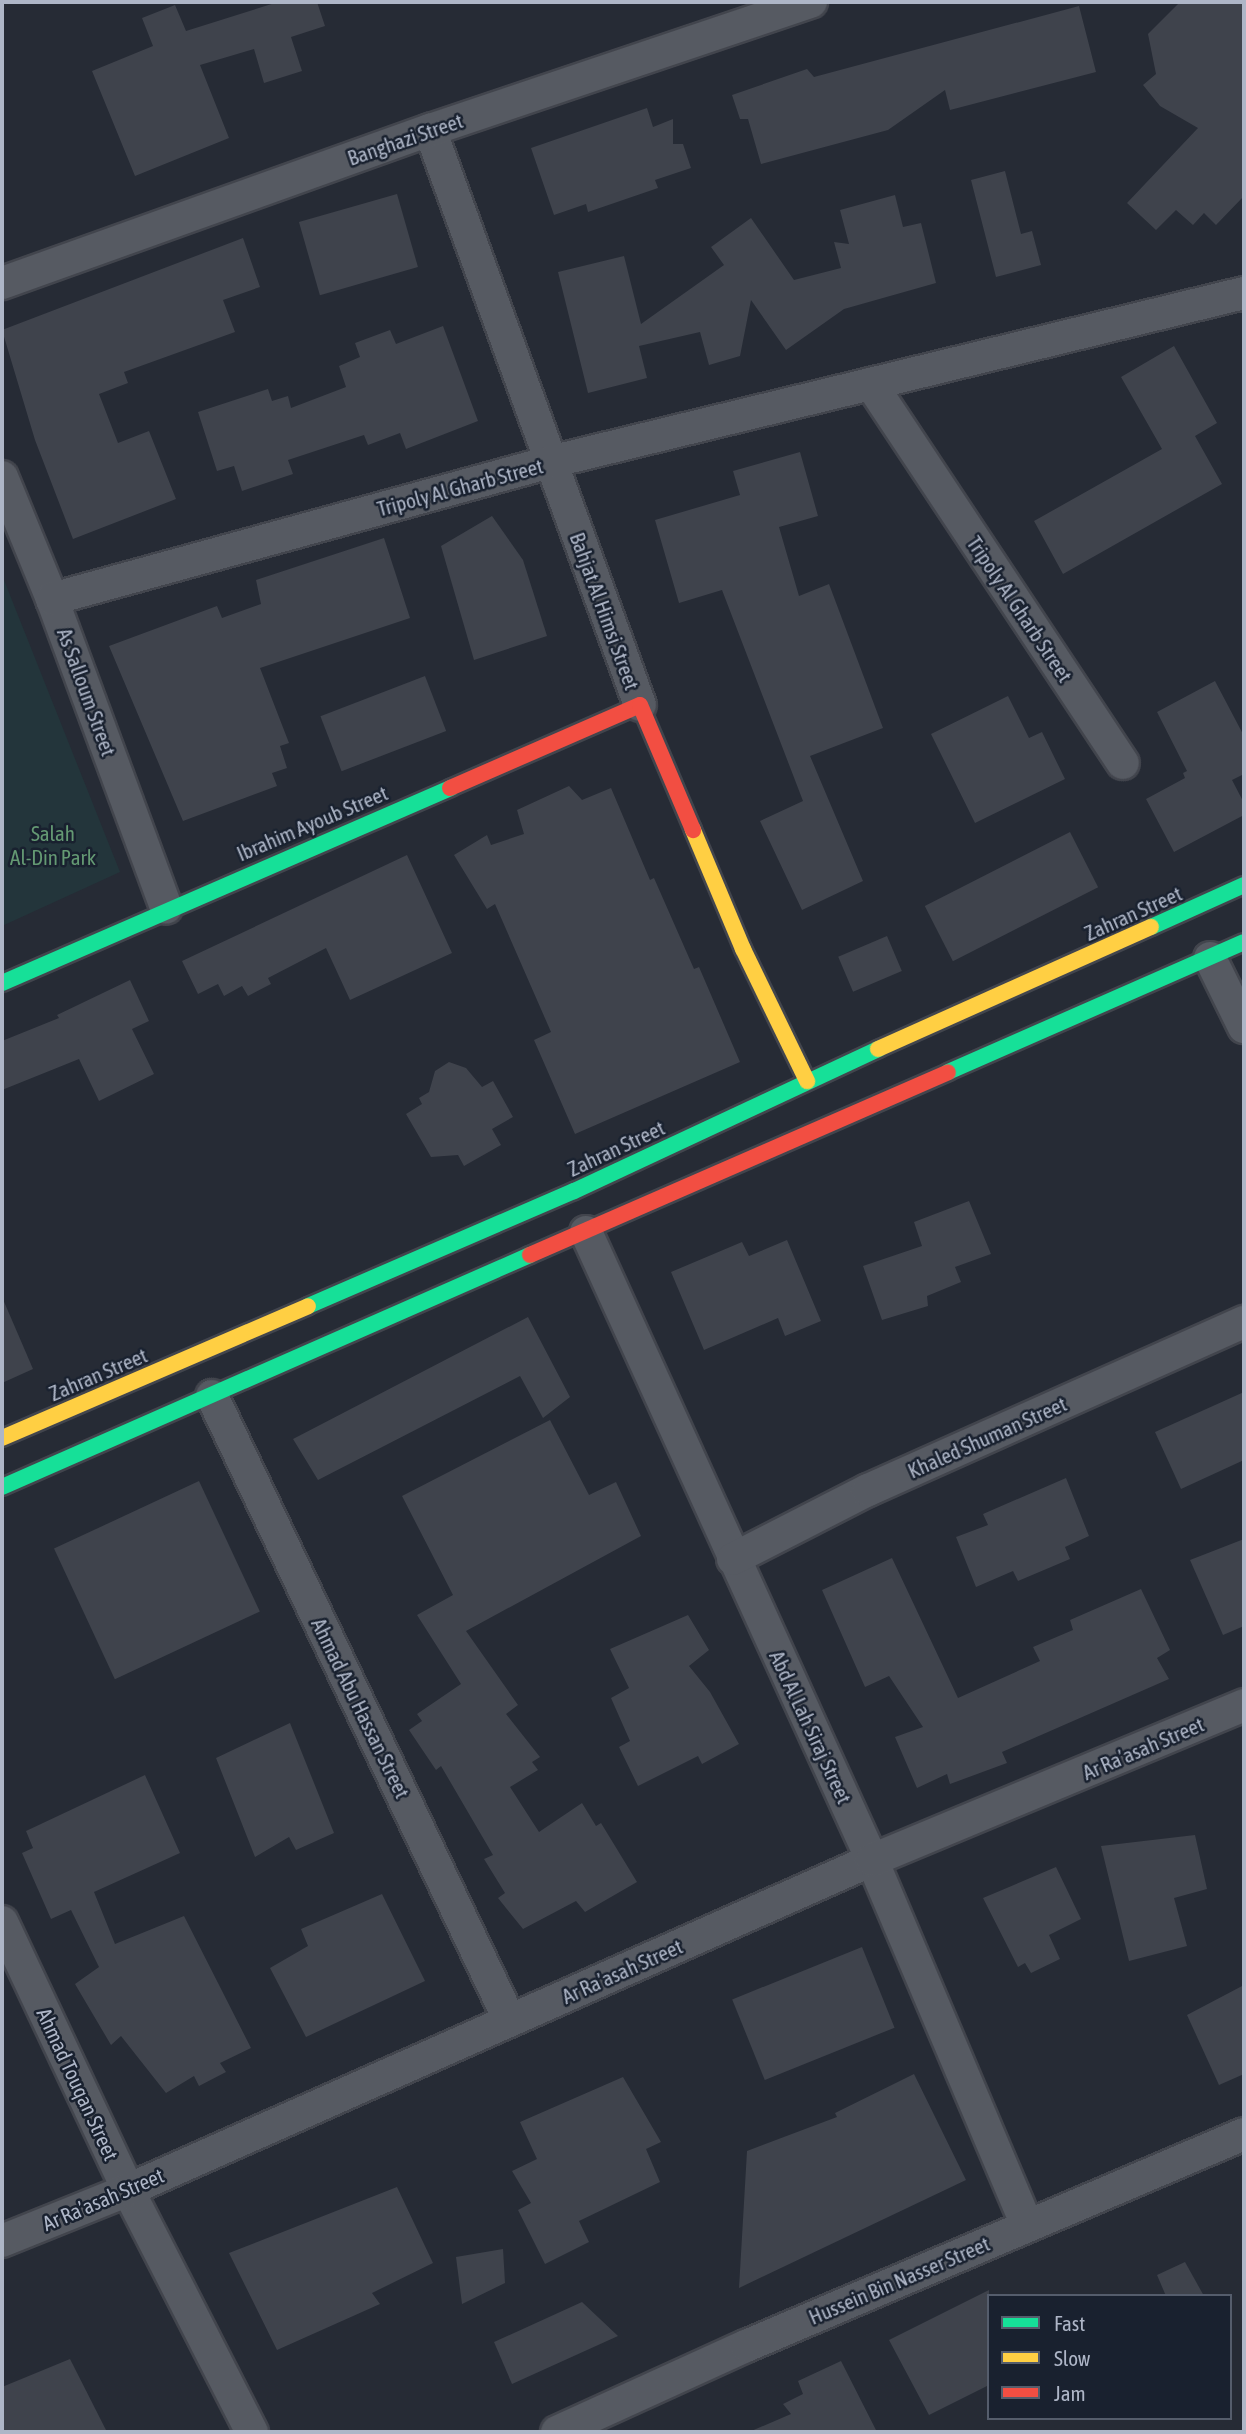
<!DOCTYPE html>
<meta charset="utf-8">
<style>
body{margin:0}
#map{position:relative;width:1246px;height:2434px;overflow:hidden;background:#262b35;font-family:"Asap Condensed",sans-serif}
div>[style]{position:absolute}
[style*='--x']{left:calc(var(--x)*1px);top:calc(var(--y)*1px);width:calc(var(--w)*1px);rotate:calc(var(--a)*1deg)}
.green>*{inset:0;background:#23353b}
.building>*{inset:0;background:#3f434c;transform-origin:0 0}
.roads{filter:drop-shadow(2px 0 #42454d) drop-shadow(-2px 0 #42454d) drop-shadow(0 2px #42454d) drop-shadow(0 -2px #42454d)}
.street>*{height:32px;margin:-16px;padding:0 16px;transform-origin:16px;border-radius:16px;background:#565a62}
.fast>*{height:16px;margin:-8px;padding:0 8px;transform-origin:8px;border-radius:8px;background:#16e098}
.slow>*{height:16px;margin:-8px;padding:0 8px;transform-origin:8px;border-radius:8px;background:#ffcf43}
.jam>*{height:16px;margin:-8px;padding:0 8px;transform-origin:8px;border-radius:8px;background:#f24e42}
span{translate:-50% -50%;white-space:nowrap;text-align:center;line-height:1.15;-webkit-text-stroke:5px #19212f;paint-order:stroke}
.street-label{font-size:21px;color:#aeb6c7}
.park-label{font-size:21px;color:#649973}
.frame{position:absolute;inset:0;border:4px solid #aeb6c7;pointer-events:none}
.legend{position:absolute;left:987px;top:2294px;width:245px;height:126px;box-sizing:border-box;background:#19212f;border:2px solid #555d6c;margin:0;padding:9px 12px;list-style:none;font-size:21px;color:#aeb6c7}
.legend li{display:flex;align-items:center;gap:14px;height:35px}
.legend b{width:35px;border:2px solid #555d6c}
</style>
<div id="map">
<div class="green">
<i style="clip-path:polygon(2px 575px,120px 872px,2px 926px)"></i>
</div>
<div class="building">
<i style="clip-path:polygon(278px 2px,317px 2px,325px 26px,291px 37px,302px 71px,264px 83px,254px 49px,200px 65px,229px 138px,135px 176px,92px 71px,153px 46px,142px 18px,175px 5px,186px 31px)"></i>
<i style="clip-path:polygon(1180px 2px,1244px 2px,1244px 196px,1216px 225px,1204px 213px,1193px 225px,1176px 210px,1156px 230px,1127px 203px,1198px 128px,1160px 106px,1143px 85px,1156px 74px,1148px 34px)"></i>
<i style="clip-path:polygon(1079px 6px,1096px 72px,950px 110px,945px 90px,888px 130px,761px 164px,748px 119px,740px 119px,732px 95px,807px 69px,814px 77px)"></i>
<i style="clip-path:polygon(647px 108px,653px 127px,673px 119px,673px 144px,683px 144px,691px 168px,655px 180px,658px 188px,588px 212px,586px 204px,554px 215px,531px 148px)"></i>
<i style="clip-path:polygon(1005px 171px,1021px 234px,1032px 231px,1041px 265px,996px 277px,971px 180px)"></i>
<i style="left:397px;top:194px;width:76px;height:102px;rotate:74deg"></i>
<i style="clip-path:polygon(895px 195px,903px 227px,921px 223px,936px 283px,844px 309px,786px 350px,751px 300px,740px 356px,709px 365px,700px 332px,639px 346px,647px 378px,588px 393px,558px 272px,624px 256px,641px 324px,724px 265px,711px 247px,751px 218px,794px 280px,841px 268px,834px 242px,849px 244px,840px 210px)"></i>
<i style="clip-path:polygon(243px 238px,260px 287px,223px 300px,235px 332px,124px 372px,128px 383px,99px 394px,118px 443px,149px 431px,176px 499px,73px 539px,35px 440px,2px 330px)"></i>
<i style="clip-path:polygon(443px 326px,478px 421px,406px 449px,400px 433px,368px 445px,364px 435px,288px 460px,293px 474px,242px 491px,234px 466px,217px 471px,198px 412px,268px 389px,272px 401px,288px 396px,291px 408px,346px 387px,339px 366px,360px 357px,355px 343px,390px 330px,396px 344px)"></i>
<i style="clip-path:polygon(1174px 346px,1217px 423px,1195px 436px,1222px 484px,1063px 574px,1034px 521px,1162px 449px,1121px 377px)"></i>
<i style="clip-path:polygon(800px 452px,818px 516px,779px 527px,799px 596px,829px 584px,883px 728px,810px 756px,863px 881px,802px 910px,760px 821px,803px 801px,722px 590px,679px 603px,655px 520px,740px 495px,733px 471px)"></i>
<i style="clip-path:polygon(492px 516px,523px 560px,547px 636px,474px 660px,441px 546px)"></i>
<i style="clip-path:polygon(384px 538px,410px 618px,260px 668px,289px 743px,280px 746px,287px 768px,272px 773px,277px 786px,183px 821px,109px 646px,217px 606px,222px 618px,261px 604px,256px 580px)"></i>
<i style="left:425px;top:676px;width:59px;height:112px;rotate:69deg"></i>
<i style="clip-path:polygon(1215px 681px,1244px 736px,1244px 774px,1232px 780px,1244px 803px,1244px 815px,1174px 852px,1146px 799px,1185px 778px,1183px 773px,1187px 771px,1157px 712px)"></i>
<i style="clip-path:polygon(1008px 696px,1029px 738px,1042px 732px,1065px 779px,975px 823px,931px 734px)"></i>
<i style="clip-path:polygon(569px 786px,582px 800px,611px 788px,650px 880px,654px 878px,694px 969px,699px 967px,740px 1062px,575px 1134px,534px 1040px,551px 1032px,495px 904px,487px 909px,454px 855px,487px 835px,491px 845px,524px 834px,517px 810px)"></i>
<i style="left:1070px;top:832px;width:62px;height:163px;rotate:63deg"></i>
<i style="clip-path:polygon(407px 855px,452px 953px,350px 1000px,326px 948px,268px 978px,271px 984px,248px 996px,242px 986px,224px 996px,218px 984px,198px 994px,182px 961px)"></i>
<i style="left:887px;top:936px;width:38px;height:53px;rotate:67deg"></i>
<i style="clip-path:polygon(130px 980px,149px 1021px,132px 1029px,154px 1074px,99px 1101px,79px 1059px,2px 1090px,2px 1041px,59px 1018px,57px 1015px)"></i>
<i style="clip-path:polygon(449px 1062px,466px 1068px,482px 1087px,493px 1081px,513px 1117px,492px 1129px,501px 1145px,464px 1166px,458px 1155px,431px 1157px,406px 1114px,422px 1104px,419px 1098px,429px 1092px,435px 1071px)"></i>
<i style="clip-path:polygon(969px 1201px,991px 1254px,955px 1267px,961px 1282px,927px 1296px,928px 1306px,882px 1320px,863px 1266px,922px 1246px,914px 1222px)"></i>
<i style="clip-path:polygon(787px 1240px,821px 1321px,785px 1336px,778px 1318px,704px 1350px,671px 1272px,742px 1242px,749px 1256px)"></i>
<i style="clip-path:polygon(2px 1297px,33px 1369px,2px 1383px)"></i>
<i style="clip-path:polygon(528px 1317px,570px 1397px,543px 1418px,520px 1376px,318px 1480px,293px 1439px)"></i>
<i style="clip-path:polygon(1244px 1392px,1244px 1460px,1181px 1489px,1155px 1432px)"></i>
<i style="clip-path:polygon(550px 1420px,589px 1495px,616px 1482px,641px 1536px,466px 1631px,518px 1705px,506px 1714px,540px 1757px,532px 1762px,538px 1770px,510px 1787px,539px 1832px,582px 1803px,596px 1826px,601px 1823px,637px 1882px,585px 1912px,576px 1901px,523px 1929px,498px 1898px,505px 1893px,484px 1859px,493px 1855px,441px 1766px,436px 1770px,409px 1730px,422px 1721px,417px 1714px,461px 1684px,417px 1615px,453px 1595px,402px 1496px)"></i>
<i style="clip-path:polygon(1066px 1478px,1089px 1536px,1065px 1547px,1070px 1559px,1018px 1581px,1013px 1571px,976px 1587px,956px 1537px,988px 1525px,983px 1514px)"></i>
<i style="left:199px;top:1481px;width:144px;height:160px;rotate:65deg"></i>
<i style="clip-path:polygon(1244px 1539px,1244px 1626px,1223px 1635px,1190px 1560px)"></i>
<i style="clip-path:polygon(892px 1558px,958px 1698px,1040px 1661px,1033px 1647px,1073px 1630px,1070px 1620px,1141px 1589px,1170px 1650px,1157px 1658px,1169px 1679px,1002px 1752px,1007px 1763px,950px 1784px,947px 1774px,917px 1788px,895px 1737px,923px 1727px,889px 1676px,865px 1687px,822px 1590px)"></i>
<i style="clip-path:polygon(688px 1615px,709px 1650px,689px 1666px,710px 1692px,739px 1744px,702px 1764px,698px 1756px,638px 1786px,619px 1747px,630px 1741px,611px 1698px,629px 1688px,610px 1649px)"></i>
<i style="clip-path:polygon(290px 1723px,334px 1833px,296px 1850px,289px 1837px,255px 1857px,216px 1758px)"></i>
<i style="clip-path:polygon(145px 1775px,180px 1853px,94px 1892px,115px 1944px,184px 1916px,251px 2048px,220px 2063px,226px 2072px,199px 2086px,194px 2076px,166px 2093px,121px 2036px,111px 2045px,75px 1984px,99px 1967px,71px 1910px,51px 1919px,22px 1853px,33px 1848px,26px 1831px)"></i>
<i style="clip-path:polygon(1195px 1835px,1207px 1889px,1174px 1898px,1187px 1946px,1129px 1961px,1101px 1846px)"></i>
<i style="clip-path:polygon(1056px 1867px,1081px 1919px,1049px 1935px,1060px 1959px,1031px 1973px,1025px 1963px,1018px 1967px,983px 1898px)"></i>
<i style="clip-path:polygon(382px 1894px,425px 1981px,306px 2037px,270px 1968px,308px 1946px,301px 1929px)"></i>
<i style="left:862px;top:1947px;width:87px;height:140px;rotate:68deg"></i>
<i style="clip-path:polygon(1244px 1985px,1244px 2074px,1219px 2085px,1187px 2015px)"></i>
<i style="clip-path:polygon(914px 2074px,966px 2180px,739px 2288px,747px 2151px,837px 2117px,835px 2113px)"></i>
<i style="clip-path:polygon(623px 2077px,661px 2142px,646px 2149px,660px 2182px,579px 2221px,589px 2242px,545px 2264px,518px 2210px,531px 2203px,512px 2171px,537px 2159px,520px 2122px)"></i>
<i style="clip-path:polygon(397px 2187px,433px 2263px,372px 2293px,380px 2304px,277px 2350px,229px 2253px)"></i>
<i style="clip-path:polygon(503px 2249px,505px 2283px,462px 2304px,456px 2257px)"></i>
<i style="clip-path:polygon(1185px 2262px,1204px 2296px,1166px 2296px,1157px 2275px)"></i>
<i style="clip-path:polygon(989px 2290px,989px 2385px,929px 2415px,889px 2340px)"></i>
<i style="clip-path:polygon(582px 2302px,618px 2336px,512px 2384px,494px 2342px)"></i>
<i style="clip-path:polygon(70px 2359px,107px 2432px,2px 2432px,2px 2387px)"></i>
<i style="clip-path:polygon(841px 2361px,877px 2432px,749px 2432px,791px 2414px,783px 2404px,803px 2394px,798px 2381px)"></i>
</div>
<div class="roads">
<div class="street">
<i style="--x:430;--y:130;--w:612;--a:69.94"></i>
<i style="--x:2;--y:283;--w:455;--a:-19.7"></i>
<i style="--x:430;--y:130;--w:402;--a:-18.6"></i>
<i style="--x:871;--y:384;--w:455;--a:56.4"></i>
<i style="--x:2;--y:477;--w:132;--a:67.7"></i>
<i style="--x:52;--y:599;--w:329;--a:69.7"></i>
<i style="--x:52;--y:599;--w:517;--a:-15.38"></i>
<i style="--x:550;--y:462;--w:714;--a:-13.69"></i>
<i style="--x:1210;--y:958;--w:77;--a:63.8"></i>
<i style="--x:586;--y:1232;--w:690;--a:65.51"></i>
<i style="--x:872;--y:1860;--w:397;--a:67"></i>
<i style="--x:212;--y:1396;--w:692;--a:64.51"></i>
<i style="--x:733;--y:1559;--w:152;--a:-27.1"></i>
<i style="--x:868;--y:1490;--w:412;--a:-24.1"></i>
<i style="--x:2;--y:1922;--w:296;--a:64.8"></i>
<i style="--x:128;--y:2190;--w:272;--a:62.9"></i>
<i style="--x:2;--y:2241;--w:136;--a:-22"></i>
<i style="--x:128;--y:2190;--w:814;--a:-23.92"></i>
<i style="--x:872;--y:1860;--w:403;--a:-22.6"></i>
<i style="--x:557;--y:2432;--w:208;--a:-24.5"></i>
<i style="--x:746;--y:2346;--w:541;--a:-23.06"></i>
</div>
<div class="fast">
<i style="--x:1151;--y:927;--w:102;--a:-24.3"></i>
<i style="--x:2;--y:983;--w:489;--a:-23.5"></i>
<i style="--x:948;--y:1072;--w:323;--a:-23.7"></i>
<i style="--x:308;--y:1306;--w:290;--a:-23.4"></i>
<i style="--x:574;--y:1191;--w:336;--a:-25"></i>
<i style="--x:2;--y:1487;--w:577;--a:-23.72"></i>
</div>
<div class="slow">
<i style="--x:693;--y:830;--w:129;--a:67.2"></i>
<i style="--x:743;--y:949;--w:147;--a:64.1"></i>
<i style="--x:878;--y:1049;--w:299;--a:-24.1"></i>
<i style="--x:2;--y:1438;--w:333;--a:-23.3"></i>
</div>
<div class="jam">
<i style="--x:450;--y:788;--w:207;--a:-23.6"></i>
<i style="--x:640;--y:705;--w:136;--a:67"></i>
<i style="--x:530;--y:1255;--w:456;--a:-23.6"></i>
</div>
</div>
<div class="street-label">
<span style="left:405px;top:139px;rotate:-19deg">Banghazi Street</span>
<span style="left:460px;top:487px;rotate:-15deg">Tripoly Al Gharb Street</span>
<span style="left:1020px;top:609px;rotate:56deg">Tripoly Al Gharb Street</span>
<span style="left:605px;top:611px;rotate:70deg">Bahjat Al Himsi Street</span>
<span style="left:87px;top:692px;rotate:70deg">As Salloum Street</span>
<span style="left:312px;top:823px;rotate:-23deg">Ibrahim Ayoub Street</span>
<span style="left:1133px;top:913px;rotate:-24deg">Zahran Street</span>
<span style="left:616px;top:1148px;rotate:-25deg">Zahran Street</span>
<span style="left:98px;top:1374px;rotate:-23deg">Zahran Street</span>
<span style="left:987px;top:1437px;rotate:-24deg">Khaled Shuman Street</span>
<span style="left:361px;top:1708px;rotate:64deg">Ahmad Abu Hassan Street</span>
<span style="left:811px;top:1727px;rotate:65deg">Abd Al Lah Siraj Street</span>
<span style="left:1143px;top:1748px;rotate:-23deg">Ar Ra’asah Street</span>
<span style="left:622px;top:1971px;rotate:-24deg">Ar Ra’asah Street</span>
<span style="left:78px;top:2084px;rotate:65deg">Ahmad Touqan Street</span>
<span style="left:103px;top:2199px;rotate:-23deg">Ar Ra’asah Street</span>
<span style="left:899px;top:2280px;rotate:-23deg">Hussein Bin Nasser Street</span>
</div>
<div class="park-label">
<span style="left:53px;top:845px">Salah<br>Al-Din Park</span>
</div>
<div class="frame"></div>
<ul class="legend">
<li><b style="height:9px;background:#16e098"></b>Fast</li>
<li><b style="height:9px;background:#ffcf43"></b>Slow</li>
<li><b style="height:9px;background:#f24e42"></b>Jam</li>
</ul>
</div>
